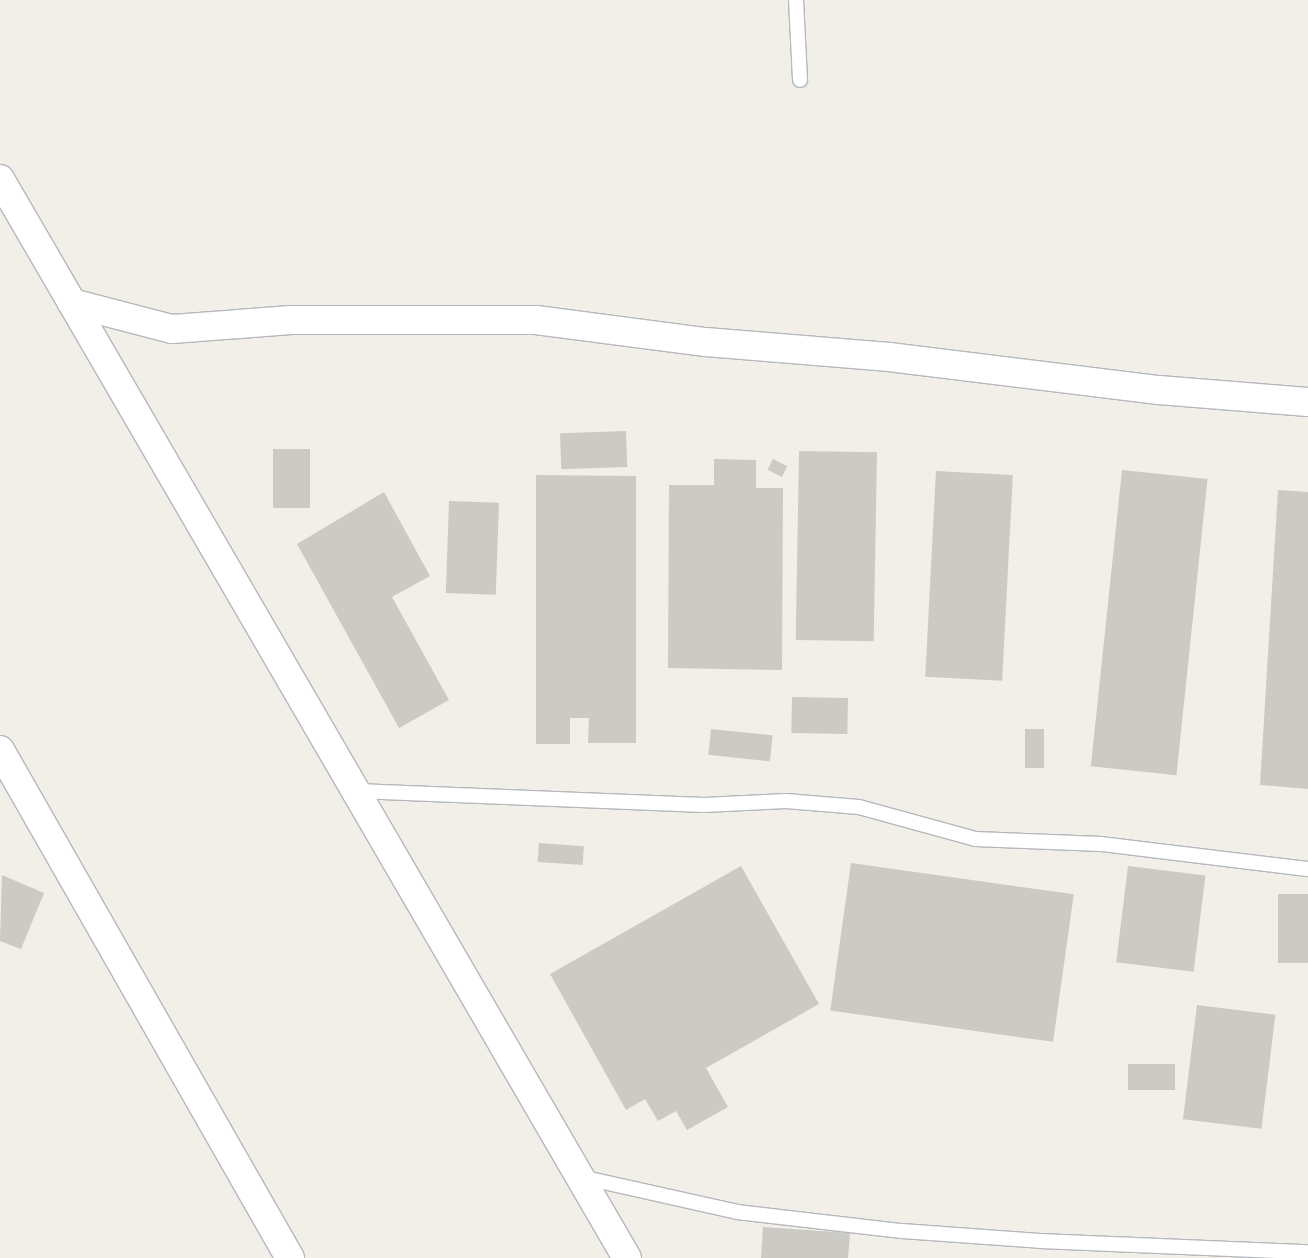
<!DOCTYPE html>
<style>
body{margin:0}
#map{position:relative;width:1308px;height:1258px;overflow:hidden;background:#f1efe8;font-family:"Alegreya Sans",sans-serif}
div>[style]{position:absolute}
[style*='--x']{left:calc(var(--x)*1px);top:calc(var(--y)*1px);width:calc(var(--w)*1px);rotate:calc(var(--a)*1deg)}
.building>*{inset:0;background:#cccac5;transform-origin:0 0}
.roads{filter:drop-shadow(1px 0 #b5b8bc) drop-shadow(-1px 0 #b5b8bc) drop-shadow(0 1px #b5b8bc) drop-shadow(0 -1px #b5b8bc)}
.service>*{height:14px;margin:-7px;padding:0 7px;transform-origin:7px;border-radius:7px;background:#fff}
.minor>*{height:28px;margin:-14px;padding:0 14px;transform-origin:14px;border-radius:14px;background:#fff}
span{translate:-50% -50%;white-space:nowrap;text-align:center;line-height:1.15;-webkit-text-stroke:4px #fff;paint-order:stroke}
</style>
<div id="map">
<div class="building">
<i style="left:626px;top:431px;width:36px;height:66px;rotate:88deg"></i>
<i style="left:273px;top:449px;width:37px;height:59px"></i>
<i style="left:799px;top:451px;width:78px;height:189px;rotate:1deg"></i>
<i style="clip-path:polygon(714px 459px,756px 460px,756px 488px,783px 488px,782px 670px,668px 668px,669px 485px,714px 485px)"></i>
<i style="left:773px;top:459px;width:16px;height:12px;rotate:27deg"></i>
<i style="left:1122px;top:470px;width:86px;height:298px;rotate:6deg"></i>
<i style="left:936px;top:471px;width:77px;height:206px;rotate:3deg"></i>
<i style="clip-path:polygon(536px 475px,636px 476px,636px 743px,588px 743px,589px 718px,570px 718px,570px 744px,536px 744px)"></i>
<i style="clip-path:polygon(1278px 490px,1308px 492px,1308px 789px,1260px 785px)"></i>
<i style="clip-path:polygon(384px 492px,430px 576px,392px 597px,449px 700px,399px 728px,297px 544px)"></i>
<i style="left:449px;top:501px;width:50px;height:92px;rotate:2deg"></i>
<i style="left:792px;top:697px;width:56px;height:36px;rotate:1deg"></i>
<i style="left:711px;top:729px;width:62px;height:26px;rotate:6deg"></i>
<i style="left:1025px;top:729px;width:19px;height:39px"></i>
<i style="left:539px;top:843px;width:45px;height:19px;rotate:4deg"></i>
<i style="left:851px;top:863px;width:225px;height:149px;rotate:8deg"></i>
<i style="clip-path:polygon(741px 866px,819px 1004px,706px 1068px,728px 1107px,687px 1130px,676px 1111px,658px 1121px,645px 1099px,626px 1110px,550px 974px)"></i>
<i style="left:1128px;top:866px;width:78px;height:97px;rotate:7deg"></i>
<i style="clip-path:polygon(2px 875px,44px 893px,21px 949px,0 941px)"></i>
<i style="left:1308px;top:894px;width:69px;height:30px;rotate:90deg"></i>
<i style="left:1197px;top:1005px;width:79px;height:115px;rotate:7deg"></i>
<i style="left:1128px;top:1064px;width:47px;height:26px"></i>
<i style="clip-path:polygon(763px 1227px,850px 1233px,848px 1258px,761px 1258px)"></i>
</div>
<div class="roads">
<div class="service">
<i style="--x:796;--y:0;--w:80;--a:87.1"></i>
<i style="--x:357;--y:791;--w:347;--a:2.3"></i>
<i style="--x:704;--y:805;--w:82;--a:-2.8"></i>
<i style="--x:786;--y:801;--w:73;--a:4.7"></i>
<i style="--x:859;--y:807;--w:120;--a:15.4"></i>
<i style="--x:975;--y:839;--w:126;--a:2.3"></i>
<i style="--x:1101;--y:844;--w:209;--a:6.9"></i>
<i style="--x:581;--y:1177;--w:160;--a:12.6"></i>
<i style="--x:737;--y:1212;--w:166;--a:6.6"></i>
<i style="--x:902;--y:1231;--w:138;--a:4.1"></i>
<i style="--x:1040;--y:1241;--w:268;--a:2.4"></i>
</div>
<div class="minor">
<i style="--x:0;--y:179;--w:1248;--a:59.84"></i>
<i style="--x:72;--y:303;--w:103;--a:14.6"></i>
<i style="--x:172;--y:329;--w:119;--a:-4.3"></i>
<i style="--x:291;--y:320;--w:245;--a:0"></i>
<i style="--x:536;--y:320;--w:171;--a:7.4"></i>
<i style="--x:706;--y:342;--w:184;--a:4.7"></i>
<i style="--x:889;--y:357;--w:272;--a:7"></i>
<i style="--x:1159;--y:390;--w:149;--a:4.6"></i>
<i style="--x:0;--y:750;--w:585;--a:60.28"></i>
</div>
</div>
</div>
